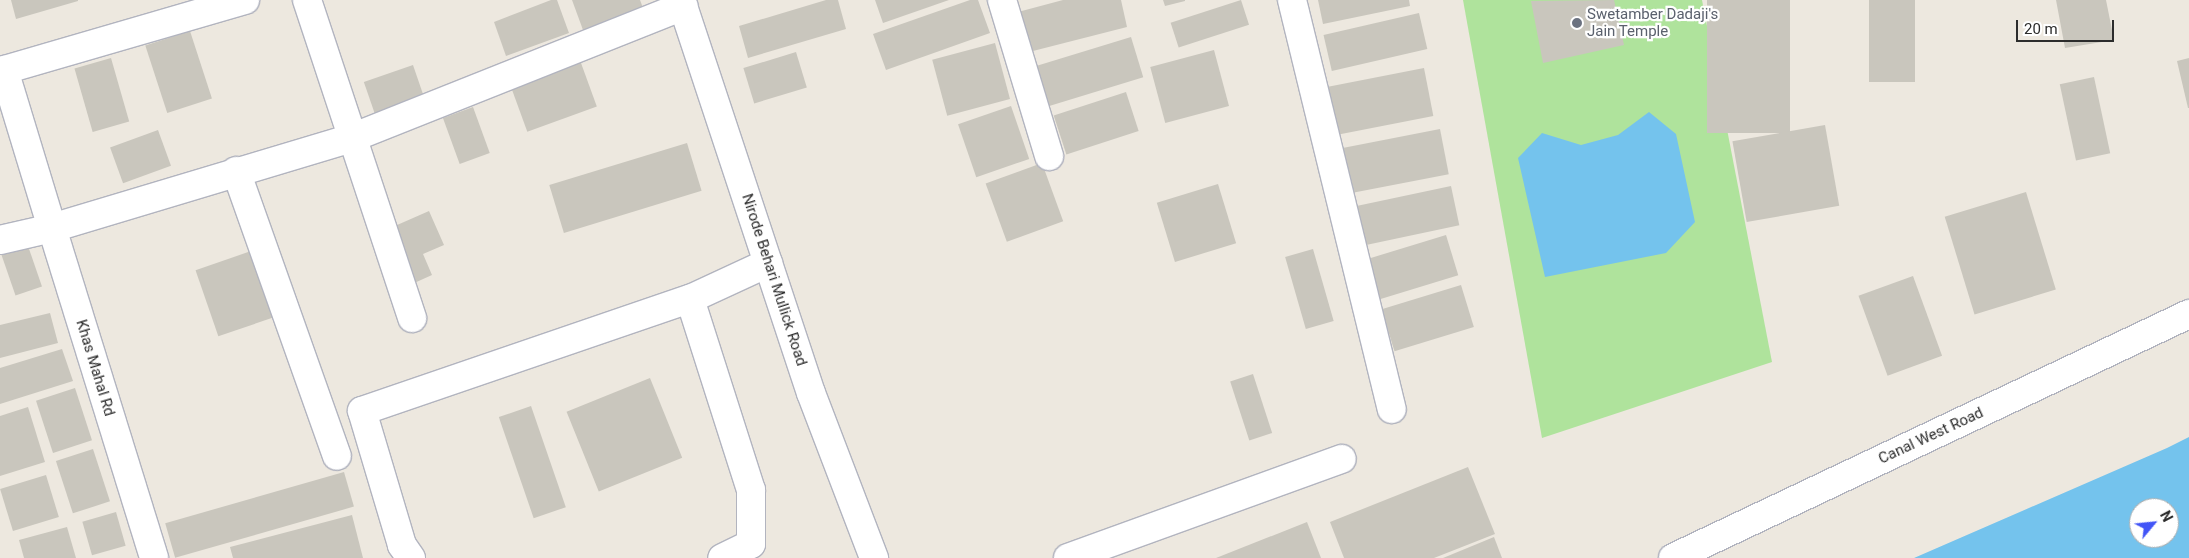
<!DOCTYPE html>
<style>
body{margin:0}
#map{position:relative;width:2189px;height:558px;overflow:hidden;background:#ede8df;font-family:Roboto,sans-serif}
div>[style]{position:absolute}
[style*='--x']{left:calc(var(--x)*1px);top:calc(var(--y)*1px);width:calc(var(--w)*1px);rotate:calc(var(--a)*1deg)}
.green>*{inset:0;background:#afe39c}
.water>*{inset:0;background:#74c3ed}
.building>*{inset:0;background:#c9c6bd;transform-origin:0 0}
.roads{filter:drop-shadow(1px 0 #b2b4bf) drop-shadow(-1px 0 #b2b4bf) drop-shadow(0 1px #b2b4bf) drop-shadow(0 -1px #b2b4bf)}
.minor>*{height:28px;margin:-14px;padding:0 14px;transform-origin:14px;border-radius:14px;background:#fff}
.secondary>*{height:28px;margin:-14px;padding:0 14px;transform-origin:14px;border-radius:14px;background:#fff}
.dots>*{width:14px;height:14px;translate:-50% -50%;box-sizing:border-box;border:2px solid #fff;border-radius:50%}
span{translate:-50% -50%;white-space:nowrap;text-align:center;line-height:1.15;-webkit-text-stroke:4.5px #fff;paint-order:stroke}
.worship-label{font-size:15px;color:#5b616d}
.left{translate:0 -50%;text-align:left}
.street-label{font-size:15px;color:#2c2c2c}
.north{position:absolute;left:2129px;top:498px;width:50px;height:50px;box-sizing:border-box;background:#fff;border:1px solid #ababab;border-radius:50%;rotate:62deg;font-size:14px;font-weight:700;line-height:20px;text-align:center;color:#2c2c2c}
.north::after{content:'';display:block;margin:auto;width:18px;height:22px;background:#4255f7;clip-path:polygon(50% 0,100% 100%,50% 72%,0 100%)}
.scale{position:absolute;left:2016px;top:20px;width:98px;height:22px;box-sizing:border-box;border:2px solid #2c2c2c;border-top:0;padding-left:6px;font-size:15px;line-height:18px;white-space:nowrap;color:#2c2c2c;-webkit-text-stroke:4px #fff;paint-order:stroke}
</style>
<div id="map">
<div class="green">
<i style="clip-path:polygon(1463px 0,1702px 0,1772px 362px,1542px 438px)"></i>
</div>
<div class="water">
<i style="clip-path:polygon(1649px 112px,1676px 134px,1695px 222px,1666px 253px,1545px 277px,1518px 158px,1542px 133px,1581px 145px,1618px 135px)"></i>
<i style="clip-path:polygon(evenodd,2189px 437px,2189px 558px,1914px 558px,2167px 448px,2189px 437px,2139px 508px,2169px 508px,2169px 538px,2139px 538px,2139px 508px)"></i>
</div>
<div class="building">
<i style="clip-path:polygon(11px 0,78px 0,78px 1px,16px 19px)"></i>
<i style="clip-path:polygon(551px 0,557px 0,569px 33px,506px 56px,494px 22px)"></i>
<i style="clip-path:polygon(572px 0,640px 0,643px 8px,583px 30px)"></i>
<i style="clip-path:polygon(826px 0,838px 0,846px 29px,748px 58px,739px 26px)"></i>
<i style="clip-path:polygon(875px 0,949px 0,883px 23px)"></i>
<i style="clip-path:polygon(970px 0,978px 0,990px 33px,886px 70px,873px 34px)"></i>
<i style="clip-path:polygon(1063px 0,1121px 0,1127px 27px,1029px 52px,1018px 12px)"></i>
<i style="clip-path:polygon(1163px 0,1185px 0,1185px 1px,1165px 6px)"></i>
<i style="left:1241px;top:0;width:26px;height:74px;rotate:72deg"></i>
<i style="clip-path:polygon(1318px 0,1409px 0,1410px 6px,1323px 24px)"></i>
<i style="clip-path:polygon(1614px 0,1624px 45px,1543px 63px,1531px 1px)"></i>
<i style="left:1707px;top:0;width:83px;height:133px"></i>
<i style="left:1869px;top:0;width:46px;height:82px"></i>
<i style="clip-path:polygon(2056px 0,2106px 0,2114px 40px,2065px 48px)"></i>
<i style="left:1419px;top:13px;width:37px;height:98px;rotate:77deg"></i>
<i style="left:190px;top:31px;width:71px;height:47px;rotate:72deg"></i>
<i style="left:1131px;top:37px;width:42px;height:100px;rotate:73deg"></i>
<i style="left:995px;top:43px;width:58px;height:65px;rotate:75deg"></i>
<i style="left:1214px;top:50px;width:58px;height:66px;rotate:75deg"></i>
<i style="left:577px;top:52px;width:58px;height:74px;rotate:70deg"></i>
<i style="left:796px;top:52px;width:37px;height:55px;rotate:73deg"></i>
<i style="left:111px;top:58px;width:66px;height:38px;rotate:74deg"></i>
<i style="clip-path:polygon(2189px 58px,2189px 108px,2188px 108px,2177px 61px)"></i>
<i style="left:413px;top:65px;width:34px;height:52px;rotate:71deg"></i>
<i style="left:1424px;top:68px;width:49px;height:99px;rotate:79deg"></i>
<i style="left:2094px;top:77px;width:78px;height:35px;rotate:78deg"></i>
<i style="left:1126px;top:92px;width:41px;height:76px;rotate:72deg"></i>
<i style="left:1011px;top:106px;width:56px;height:56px;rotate:71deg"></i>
<i style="left:473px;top:107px;width:49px;height:32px;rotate:70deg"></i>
<i style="left:1825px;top:125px;width:82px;height:94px;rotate:80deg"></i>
<i style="left:1440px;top:129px;width:46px;height:107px;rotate:79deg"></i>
<i style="left:158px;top:130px;width:38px;height:51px;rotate:70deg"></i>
<i style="left:687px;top:143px;width:50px;height:144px;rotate:73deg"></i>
<i style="left:1042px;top:163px;width:62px;height:60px;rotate:70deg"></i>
<i style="left:1218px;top:184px;width:62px;height:64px;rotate:73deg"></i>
<i style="left:1451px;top:186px;width:40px;height:105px;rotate:78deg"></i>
<i style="left:2026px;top:192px;width:102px;height:85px;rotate:73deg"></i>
<i style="clip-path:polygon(429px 211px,444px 245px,423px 254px,432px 275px,412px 284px,388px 229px)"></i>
<i style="left:1446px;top:235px;width:42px;height:94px;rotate:73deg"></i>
<i style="left:27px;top:243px;width:46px;height:28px;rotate:71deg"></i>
<i style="left:257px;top:249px;width:70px;height:65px;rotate:71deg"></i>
<i style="left:1313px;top:249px;width:75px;height:29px;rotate:74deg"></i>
<i style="left:1913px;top:276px;width:85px;height:58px;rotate:70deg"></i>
<i style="left:1461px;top:285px;width:44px;height:83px;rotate:73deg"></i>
<i style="clip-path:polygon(50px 313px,58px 343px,0 358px,0 325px)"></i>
<i style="clip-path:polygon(62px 349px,73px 381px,0 404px,0 368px)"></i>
<i style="left:1253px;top:374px;width:62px;height:24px;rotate:72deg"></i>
<i style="left:650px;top:378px;width:86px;height:90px;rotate:68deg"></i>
<i style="left:75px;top:388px;width:55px;height:41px;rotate:72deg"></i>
<i style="left:531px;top:406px;width:107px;height:34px;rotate:71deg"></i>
<i style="clip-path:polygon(28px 407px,45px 462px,0 476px,0 416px)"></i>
<i style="left:93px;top:449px;width:55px;height:39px;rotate:72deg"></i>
<i style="clip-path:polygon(1468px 467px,1495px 534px,1434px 558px,1344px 558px,1330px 522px)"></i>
<i style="left:344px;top:472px;width:36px;height:186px;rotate:74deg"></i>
<i style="left:46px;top:475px;width:44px;height:48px;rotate:73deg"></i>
<i style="left:116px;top:512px;width:35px;height:35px;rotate:74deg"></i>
<i style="clip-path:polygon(352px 515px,363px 558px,233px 558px,230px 547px)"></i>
<i style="clip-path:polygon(1307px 522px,1321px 558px,1216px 558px)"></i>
<i style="clip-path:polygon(67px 527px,76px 558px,24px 558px,19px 540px)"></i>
<i style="clip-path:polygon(1494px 537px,1502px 558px,1443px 558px)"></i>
</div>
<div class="roads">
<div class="minor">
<i style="--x:245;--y:0;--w:251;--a:163.8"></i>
<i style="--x:4;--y:70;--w:165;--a:73.1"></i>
<i style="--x:52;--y:228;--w:310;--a:-16.7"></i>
<i style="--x:349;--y:139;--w:360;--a:-21.7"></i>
<i style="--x:307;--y:0;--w:335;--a:71.7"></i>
<i style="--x:681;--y:0;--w:414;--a:71.7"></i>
<i style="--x:811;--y:393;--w:177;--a:69.1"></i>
<i style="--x:1002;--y:0;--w:163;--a:73.2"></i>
<i style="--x:1292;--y:0;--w:421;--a:76.3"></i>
<i style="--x:236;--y:171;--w:302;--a:70.5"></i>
<i style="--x:0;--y:240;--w:53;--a:-13"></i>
<i style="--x:52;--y:228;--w:345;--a:72.8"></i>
<i style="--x:690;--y:299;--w:201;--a:72.3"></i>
<i style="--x:751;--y:490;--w:54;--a:90"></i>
<i style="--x:751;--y:544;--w:32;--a:154"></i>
<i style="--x:411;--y:558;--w:16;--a:-125"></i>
<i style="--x:402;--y:545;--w:140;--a:-106.6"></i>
<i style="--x:362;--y:411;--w:347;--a:-18.9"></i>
<i style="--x:690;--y:299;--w:86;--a:-24.8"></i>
<i style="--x:1068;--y:558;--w:291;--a:-19.9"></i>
</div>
<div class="secondary">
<i style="--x:1673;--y:558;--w:571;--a:-25.31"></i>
</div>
</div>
<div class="dots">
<i style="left:1577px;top:23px;background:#6b7280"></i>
</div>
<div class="worship-label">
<span class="left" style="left:1587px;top:23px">Swetamber Dadaji's<br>Jain Temple</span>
</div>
<div class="street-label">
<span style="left:774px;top:280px;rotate:72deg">Nirode Behari Mullick Road</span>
<span style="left:95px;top:368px;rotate:73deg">Khas Mahal Rd</span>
<span style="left:1931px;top:436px;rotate:-25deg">Canal West Road</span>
</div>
<div class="north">N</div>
<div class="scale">20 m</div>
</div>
